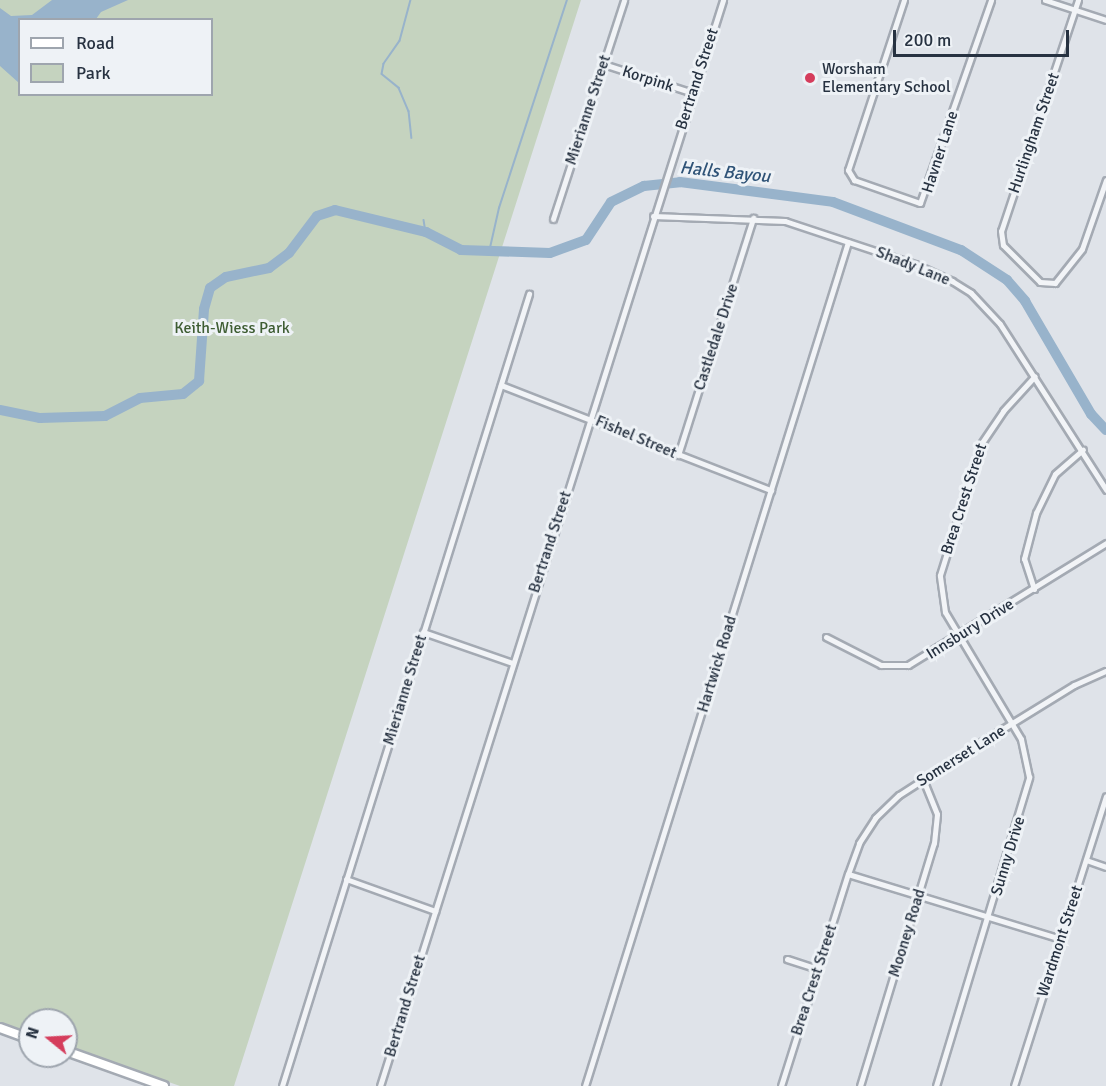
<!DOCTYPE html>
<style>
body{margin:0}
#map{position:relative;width:1106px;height:1086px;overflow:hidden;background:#dfe3e9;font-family:Signika,sans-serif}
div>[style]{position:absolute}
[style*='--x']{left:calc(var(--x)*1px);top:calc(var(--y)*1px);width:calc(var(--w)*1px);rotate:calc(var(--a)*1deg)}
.green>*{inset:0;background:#c5d3bf}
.water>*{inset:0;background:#98b3cb}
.stream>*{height:1.5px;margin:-0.75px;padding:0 0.75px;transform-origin:0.75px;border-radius:0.75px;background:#98b3cb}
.river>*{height:10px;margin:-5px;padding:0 5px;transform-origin:5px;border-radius:5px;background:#98b3cb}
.roads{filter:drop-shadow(2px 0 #a4aab3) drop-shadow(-2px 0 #a4aab3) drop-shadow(0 2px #a4aab3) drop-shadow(0 -2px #a4aab3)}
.minor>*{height:5px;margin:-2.5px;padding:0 2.5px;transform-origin:2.5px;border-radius:2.5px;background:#f2f4f7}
.secondary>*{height:8px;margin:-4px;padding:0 4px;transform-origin:4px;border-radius:4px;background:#fff}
.dots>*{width:16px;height:16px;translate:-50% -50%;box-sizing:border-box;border:3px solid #eef2f6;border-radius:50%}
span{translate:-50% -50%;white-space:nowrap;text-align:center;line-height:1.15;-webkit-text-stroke:6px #eef2f6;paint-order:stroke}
.poi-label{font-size:16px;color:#273241}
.left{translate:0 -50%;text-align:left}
.street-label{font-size:16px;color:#273241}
.park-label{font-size:16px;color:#3e5d33}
.water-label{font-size:18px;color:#2f5377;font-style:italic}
.legend{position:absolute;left:18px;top:18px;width:195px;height:78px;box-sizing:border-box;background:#eef2f6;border:2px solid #9ea5ae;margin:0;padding:8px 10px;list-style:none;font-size:18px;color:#273241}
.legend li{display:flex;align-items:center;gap:12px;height:30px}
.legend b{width:30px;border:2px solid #9ea5ae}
.north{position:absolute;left:18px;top:1008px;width:60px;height:60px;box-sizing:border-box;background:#eef2f6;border:2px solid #9ea5ae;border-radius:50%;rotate:288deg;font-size:16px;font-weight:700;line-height:24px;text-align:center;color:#273241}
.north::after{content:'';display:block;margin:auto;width:21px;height:27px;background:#d53d5c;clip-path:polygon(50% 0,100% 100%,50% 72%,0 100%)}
.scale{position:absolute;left:893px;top:30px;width:176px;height:27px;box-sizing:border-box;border:3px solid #273241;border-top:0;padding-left:8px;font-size:18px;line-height:21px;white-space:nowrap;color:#273241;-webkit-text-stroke:4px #eef2f6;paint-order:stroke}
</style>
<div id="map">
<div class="green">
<i style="clip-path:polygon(evenodd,0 0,581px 0,234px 1086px,180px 1086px,66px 1046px,66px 1020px,30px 1020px,30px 1033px,0 1022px,0 0,20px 20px,212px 20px,212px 94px,20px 94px,20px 20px)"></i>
</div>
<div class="water">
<i style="clip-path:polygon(52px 0,128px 0,101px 12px,96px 19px,20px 20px,19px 83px,0 66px,0 8px,11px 16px,32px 15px)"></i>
</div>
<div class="stream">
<i style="--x:411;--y:0;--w:42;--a:105"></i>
<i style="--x:400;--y:41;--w:28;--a:125"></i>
<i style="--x:384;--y:64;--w:10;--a:101"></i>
<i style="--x:382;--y:74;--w:22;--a:39"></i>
<i style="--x:399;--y:88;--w:25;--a:67"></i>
<i style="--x:409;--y:111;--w:27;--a:84"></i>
<i style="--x:424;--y:220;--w:12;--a:81"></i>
<i style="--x:490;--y:248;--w:41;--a:-77.3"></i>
<i style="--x:499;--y:208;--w:219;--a:-71.9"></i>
</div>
<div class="river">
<i style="--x:0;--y:410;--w:41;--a:11.3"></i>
<i style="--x:40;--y:418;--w:65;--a:-1.8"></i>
<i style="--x:105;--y:416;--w:39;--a:-27"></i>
<i style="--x:140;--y:398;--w:43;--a:-5.3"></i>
<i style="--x:183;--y:394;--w:21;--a:-39"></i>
<i style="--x:199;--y:381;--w:72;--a:-86"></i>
<i style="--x:204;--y:309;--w:22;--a:-74"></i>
<i style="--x:210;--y:288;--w:19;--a:-35"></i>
<i style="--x:226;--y:277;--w:44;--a:-11.8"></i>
<i style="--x:269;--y:268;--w:25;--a:-37"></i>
<i style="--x:289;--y:253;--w:46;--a:-52.9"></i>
<i style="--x:317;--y:216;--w:19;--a:-18"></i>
<i style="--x:335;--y:210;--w:94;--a:13.6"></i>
<i style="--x:426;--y:232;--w:39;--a:27"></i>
<i style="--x:461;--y:250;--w:89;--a:1.9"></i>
<i style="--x:550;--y:253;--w:38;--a:-20"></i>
<i style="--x:586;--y:240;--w:45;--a:-56.7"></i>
<i style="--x:611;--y:202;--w:37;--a:-26"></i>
<i style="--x:644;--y:186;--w:36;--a:-6"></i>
<i style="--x:680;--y:182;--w:154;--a:7.4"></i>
<i style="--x:833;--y:202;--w:137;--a:20.6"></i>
<i style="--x:961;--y:250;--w:55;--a:33.1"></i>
<i style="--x:1007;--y:280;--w:28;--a:49"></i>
<i style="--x:1025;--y:301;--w:131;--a:59.7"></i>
<i style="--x:1091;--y:414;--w:22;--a:47"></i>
</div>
<div class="roads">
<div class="minor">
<i style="--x:904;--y:0;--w:179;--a:108.2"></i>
<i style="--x:848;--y:170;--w:12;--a:59"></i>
<i style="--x:854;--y:180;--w:70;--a:19.2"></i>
<i style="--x:920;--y:203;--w:215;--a:-70.7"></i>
<i style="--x:1045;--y:0;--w:64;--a:18.2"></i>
<i style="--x:1078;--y:0;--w:243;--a:108.4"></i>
<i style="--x:1001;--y:231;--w:14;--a:82"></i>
<i style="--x:1003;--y:245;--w:52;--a:45"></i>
<i style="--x:1040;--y:282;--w:15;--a:4"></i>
<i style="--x:1055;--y:283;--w:43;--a:-51.5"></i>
<i style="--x:1082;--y:249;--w:73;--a:-70.8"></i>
<i style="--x:603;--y:64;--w:95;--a:17.9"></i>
<i style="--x:653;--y:216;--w:132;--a:2.2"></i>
<i style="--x:785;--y:221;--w:137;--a:18.3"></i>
<i style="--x:915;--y:264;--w:41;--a:24.7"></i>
<i style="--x:952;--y:281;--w:22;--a:32"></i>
<i style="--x:971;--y:293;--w:42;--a:46.9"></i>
<i style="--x:1000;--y:324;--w:197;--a:57.4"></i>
<i style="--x:553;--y:219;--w:230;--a:-72"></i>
<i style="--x:501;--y:385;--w:290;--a:21.3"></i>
<i style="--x:678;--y:455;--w:249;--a:-72.4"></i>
<i style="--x:1034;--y:589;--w:32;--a:-108"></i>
<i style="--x:1024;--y:559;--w:48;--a:-75.4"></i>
<i style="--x:1036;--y:513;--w:43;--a:-64"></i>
<i style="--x:1055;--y:474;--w:37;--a:-41"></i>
<i style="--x:423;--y:632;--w:94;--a:19.2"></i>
<i style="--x:826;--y:637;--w:62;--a:27"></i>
<i style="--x:881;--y:665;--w:27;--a:0"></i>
<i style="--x:908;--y:665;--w:233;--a:-31.6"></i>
<i style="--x:1086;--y:860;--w:21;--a:19"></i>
<i style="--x:848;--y:874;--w:223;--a:17"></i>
<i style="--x:346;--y:879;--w:95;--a:19.8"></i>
<i style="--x:787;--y:959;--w:32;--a:18"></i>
<i style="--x:282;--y:1086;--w:830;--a:-72.68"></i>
<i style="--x:380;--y:1086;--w:1139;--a:-72.47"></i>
<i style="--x:585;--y:1086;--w:884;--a:-72.69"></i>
<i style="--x:781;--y:1086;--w:222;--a:-72.5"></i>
<i style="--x:848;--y:874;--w:33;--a:-70"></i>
<i style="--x:859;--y:843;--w:30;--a:-57"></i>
<i style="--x:875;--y:818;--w:33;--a:-44"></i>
<i style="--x:899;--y:795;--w:100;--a:-32.7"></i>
<i style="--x:983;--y:741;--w:107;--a:-31.6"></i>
<i style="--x:1074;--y:685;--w:35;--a:-24"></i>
<i style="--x:860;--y:1086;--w:254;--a:-73.1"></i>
<i style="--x:934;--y:843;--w:29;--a:-84"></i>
<i style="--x:937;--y:814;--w:37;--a:-112"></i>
<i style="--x:936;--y:1086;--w:323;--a:-73.2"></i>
<i style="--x:1029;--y:777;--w:39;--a:-102"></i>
<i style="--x:1021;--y:739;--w:148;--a:-120.9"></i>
<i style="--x:945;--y:612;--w:37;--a:-98"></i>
<i style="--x:940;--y:575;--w:137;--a:-72.6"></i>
<i style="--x:981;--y:444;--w:40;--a:-56"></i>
<i style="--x:1003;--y:411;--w:47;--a:-47.6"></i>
<i style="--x:1014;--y:1086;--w:304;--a:-72.4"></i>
</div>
<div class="secondary">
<i style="--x:0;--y:1028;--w:32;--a:20"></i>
<i style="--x:66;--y:1051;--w:104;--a:19.7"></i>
</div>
</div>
<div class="dots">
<i style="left:810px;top:78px;background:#d53d5c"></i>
</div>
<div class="poi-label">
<span class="left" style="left:822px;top:78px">Worsham<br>Elementary School</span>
</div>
<div class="street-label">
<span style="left:648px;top:79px;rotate:18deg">Korpink</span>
<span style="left:697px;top:79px;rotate:-72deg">Bertrand Street</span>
<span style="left:588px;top:110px;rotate:-72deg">Mierianne Street</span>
<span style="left:1034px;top:133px;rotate:-71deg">Hurlingham Street</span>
<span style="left:940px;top:152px;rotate:-72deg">Havner Lane</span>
<span style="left:913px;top:266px;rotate:22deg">Shady Lane</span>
<span style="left:716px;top:337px;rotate:-72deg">Castledale Drive</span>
<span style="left:636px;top:437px;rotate:23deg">Fishel Street</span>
<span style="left:964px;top:499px;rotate:-72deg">Brea Crest Street</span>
<span style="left:550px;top:542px;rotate:-72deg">Bertrand Street</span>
<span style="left:970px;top:629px;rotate:-32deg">Innsbury Drive</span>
<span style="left:717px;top:664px;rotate:-73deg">Hartwick Road</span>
<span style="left:405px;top:690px;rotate:-73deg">Mierianne Street</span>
<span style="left:961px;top:756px;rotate:-32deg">Somerset Lane</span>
<span style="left:1008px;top:856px;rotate:-73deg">Sunny Drive</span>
<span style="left:907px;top:933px;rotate:-73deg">Mooney Road</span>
<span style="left:1060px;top:941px;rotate:-72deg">Wardmont Street</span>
<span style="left:814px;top:980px;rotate:-72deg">Brea Crest Street</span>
<span style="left:405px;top:1006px;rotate:-73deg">Bertrand Street</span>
</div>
<div class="park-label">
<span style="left:232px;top:328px">Keith-Wiess Park</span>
</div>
<div class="water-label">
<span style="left:725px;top:172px;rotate:6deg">Halls Bayou</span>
</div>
<ul class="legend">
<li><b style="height:8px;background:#fff"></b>Road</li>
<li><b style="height:16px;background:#c5d3bf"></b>Park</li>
</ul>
<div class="north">N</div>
<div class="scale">200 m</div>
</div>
